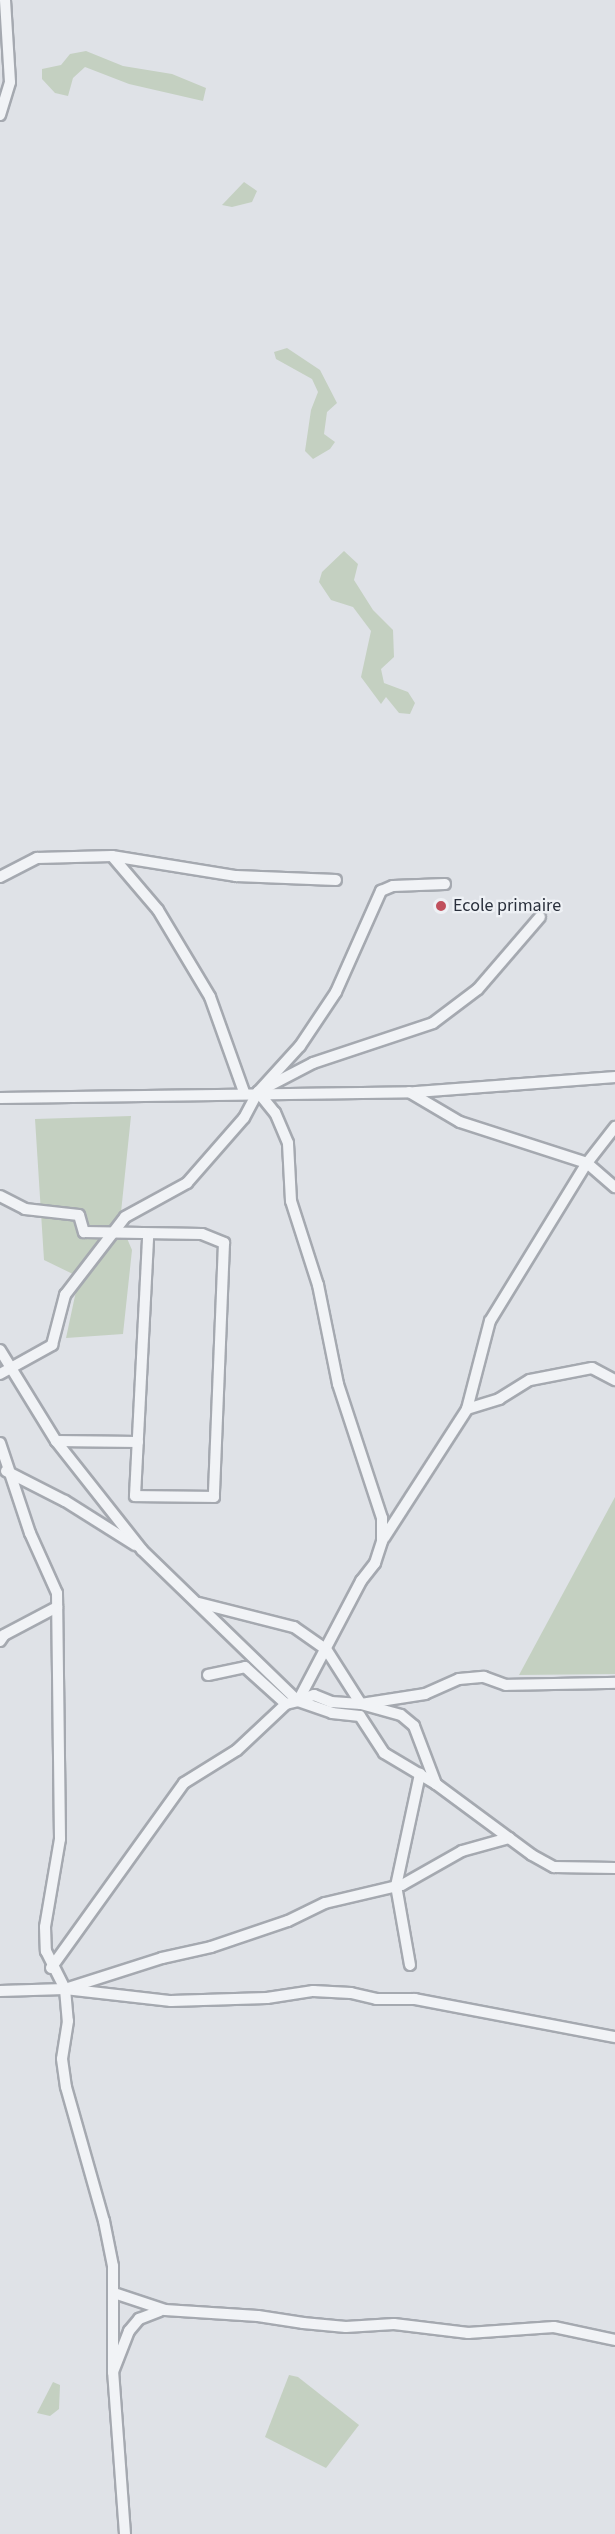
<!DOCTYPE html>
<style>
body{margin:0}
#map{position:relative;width:615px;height:2534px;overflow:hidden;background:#dfe2e7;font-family:"Source Sans 3",sans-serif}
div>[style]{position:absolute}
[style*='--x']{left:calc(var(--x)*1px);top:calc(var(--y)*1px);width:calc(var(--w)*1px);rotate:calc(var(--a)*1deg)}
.green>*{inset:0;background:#c4d0c1}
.roads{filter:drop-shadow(2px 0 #a5a9b0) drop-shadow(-2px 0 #a5a9b0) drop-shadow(0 2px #a5a9b0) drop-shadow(0 -2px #a5a9b0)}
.minor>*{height:10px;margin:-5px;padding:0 5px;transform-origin:5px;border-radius:5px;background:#f1f3f6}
.dots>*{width:16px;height:16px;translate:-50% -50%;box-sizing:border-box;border:3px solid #eef1f5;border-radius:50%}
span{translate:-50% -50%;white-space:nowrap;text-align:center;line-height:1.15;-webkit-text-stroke:4.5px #eef1f5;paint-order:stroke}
.poi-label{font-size:18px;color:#2a303c}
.left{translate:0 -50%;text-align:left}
</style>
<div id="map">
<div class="green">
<i style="clip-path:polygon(86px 51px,123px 66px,172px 74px,206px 88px,203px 101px,129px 84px,85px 67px,73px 78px,68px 96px,55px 93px,42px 79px,42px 69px,61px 65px,70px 54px)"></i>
<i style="clip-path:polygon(244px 182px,257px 191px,252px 202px,232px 207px,222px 205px)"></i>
<i style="clip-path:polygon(287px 348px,320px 370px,337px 403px,327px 412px,324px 434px,335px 442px,330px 449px,313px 459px,305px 451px,311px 410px,318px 392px,312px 379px,276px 359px,274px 352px)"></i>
<i style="clip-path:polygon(344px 551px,358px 564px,354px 580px,373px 610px,393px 630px,394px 657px,381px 669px,384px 683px,408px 692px,415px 703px,410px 714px,399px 713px,386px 697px,381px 704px,361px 677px,371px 631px,353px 607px,331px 600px,319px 582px,322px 572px)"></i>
<i style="clip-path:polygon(131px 1116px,120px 1222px,132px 1250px,123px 1334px,66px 1338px,79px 1277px,44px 1260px,35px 1119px)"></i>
<i style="clip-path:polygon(615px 1497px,615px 1674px,519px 1675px)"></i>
<i style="clip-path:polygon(289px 2375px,298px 2377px,359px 2425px,326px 2468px,265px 2437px)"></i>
<i style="clip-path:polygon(53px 2382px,60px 2385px,59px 2409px,50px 2416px,37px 2413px)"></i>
</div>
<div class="roads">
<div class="minor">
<i style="--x:0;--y:115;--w:34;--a:-73"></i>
<i style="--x:10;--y:82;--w:82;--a:-93.5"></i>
<i style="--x:112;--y:856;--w:71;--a:49.6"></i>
<i style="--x:158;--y:910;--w:101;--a:59.1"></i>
<i style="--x:210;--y:997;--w:101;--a:70.3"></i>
<i style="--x:0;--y:877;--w:42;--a:-27.2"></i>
<i style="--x:37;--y:858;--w:75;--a:-1.5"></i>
<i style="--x:112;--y:856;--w:126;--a:9.2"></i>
<i style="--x:236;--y:876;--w:100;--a:2.3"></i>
<i style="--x:265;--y:1088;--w:54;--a:-27.5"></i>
<i style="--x:313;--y:1063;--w:126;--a:-18.4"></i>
<i style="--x:433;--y:1023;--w:56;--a:-37.1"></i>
<i style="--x:478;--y:989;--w:95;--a:-49.3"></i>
<i style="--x:409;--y:1092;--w:59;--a:30.5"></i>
<i style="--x:460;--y:1122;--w:133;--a:17.9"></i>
<i style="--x:587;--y:1163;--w:37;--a:41"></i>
<i style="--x:0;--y:1098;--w:416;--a:-0.8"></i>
<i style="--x:416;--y:1092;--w:200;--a:-4.3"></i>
<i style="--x:0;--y:1196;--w:28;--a:27"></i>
<i style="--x:25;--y:1209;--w:54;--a:6.3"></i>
<i style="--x:79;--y:1215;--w:18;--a:74"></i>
<i style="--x:84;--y:1232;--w:118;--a:1"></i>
<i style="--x:202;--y:1234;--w:24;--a:22"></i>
<i style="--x:224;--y:1243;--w:254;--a:92.3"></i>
<i style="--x:214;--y:1497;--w:79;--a:-179.3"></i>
<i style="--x:135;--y:1496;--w:261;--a:-87.1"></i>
<i style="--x:0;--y:1350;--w:107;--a:58.4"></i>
<i style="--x:56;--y:1441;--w:139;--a:51.7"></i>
<i style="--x:142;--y:1550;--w:217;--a:44.1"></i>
<i style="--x:298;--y:1701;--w:36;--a:19"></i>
<i style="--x:332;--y:1713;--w:28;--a:6"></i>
<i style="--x:360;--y:1716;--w:44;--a:57"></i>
<i style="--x:384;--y:1753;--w:61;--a:30.8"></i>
<i style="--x:0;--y:1374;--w:60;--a:-29.1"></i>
<i style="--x:52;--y:1345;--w:52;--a:-75.4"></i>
<i style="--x:65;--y:1295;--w:98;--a:-52.4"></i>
<i style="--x:125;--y:1217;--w:71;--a:-28.7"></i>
<i style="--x:187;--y:1183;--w:86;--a:-48.8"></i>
<i style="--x:244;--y:1118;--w:30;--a:-62"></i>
<i style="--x:258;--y:1092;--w:62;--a:-47.6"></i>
<i style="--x:300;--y:1046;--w:65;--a:-56.3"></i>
<i style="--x:336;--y:992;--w:111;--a:-66"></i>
<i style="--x:381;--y:891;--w:13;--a:-23"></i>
<i style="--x:393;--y:886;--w:52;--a:-2.2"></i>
<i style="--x:467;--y:1409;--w:34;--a:-17"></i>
<i style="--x:499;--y:1399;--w:36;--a:-32"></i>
<i style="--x:530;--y:1380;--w:63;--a:-11"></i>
<i style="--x:592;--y:1368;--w:26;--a:28"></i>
<i style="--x:56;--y:1441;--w:82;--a:0.7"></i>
<i style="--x:0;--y:1443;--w:95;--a:71.6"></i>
<i style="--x:30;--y:1533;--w:66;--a:65.8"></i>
<i style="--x:57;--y:1593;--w:246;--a:89.3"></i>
<i style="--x:60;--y:1839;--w:89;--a:99.7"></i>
<i style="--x:45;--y:1927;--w:24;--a:88"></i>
<i style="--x:46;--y:1951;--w:42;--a:63.4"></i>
<i style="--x:65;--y:1989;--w:32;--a:85"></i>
<i style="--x:68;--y:2021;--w:38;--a:99"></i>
<i style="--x:62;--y:2059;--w:28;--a:82"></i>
<i style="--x:66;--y:2087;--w:139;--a:74.2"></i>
<i style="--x:104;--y:2221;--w:46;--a:78.7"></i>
<i style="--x:113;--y:2266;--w:106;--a:90"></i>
<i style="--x:6;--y:1471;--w:66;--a:27"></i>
<i style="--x:65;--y:1501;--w:83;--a:32.2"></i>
<i style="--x:384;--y:1538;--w:153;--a:-57.2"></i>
<i style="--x:467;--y:1409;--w:91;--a:-75.4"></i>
<i style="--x:490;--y:1321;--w:185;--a:-58.5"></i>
<i style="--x:587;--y:1163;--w:46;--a:-52.1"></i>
<i style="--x:199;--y:1603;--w:98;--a:14.2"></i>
<i style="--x:294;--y:1627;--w:39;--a:35"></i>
<i style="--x:326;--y:1649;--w:65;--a:57.5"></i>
<i style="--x:361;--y:1704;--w:41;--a:15.4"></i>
<i style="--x:401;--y:1715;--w:17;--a:40"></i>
<i style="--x:414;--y:1726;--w:62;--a:69.2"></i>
<i style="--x:436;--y:1784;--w:119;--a:36.5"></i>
<i style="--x:532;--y:1855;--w:25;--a:29"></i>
<i style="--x:554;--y:1867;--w:61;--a:0.9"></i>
<i style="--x:0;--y:1641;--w:7;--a:-56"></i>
<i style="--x:4;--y:1635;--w:60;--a:-27.8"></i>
<i style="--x:208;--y:1675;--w:38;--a:-12"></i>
<i style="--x:245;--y:1667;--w:55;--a:42.1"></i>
<i style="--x:298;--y:1701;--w:17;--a:-21"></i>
<i style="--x:314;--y:1695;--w:18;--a:22"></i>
<i style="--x:331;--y:1702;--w:30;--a:4"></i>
<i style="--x:361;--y:1704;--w:65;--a:-8.9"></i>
<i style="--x:425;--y:1694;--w:37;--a:-24"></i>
<i style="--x:459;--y:1679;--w:25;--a:-5"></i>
<i style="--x:484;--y:1677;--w:23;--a:20"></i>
<i style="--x:506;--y:1685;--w:109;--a:-1.1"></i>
<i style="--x:410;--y:1965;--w:80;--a:-100"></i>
<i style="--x:396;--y:1886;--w:115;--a:-77.9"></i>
<i style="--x:51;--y:1968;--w:228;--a:-54.3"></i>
<i style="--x:184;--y:1783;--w:62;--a:-31.9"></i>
<i style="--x:237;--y:1750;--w:67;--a:-43.2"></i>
<i style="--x:286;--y:1704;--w:12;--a:-14"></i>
<i style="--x:298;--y:1701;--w:136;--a:-62.3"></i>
<i style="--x:361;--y:1581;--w:23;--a:-52"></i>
<i style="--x:375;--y:1563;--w:23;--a:-72"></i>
<i style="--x:382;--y:1541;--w:23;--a:-90"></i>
<i style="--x:382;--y:1518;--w:141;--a:-108.2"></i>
<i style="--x:338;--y:1384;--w:101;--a:-101.4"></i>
<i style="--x:318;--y:1285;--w:88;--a:-107.8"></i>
<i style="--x:291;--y:1201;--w:58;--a:-93"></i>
<i style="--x:288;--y:1143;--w:33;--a:-113"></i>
<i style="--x:275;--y:1113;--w:27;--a:-129"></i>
<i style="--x:65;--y:1989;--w:107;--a:6.5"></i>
<i style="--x:171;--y:2001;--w:96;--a:-1.8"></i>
<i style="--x:267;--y:1998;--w:47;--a:-8.7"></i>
<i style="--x:313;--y:1991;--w:38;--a:3"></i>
<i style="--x:351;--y:1993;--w:26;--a:13"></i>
<i style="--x:376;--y:1999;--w:39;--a:0"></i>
<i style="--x:415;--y:1999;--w:204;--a:10.8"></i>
<i style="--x:0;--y:1991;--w:65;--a:-1.8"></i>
<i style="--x:65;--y:1989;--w:102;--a:-17.7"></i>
<i style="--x:162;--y:1958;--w:50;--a:-12.7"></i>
<i style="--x:211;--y:1947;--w:81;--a:-18.7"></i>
<i style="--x:288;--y:1921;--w:41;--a:-25.9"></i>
<i style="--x:325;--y:1903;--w:79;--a:-13.2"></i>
<i style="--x:402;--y:1885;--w:69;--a:-29.5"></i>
<i style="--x:462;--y:1851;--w:49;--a:-15.5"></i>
<i style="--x:114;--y:2293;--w:54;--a:18.4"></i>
<i style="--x:165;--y:2310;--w:93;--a:3.7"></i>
<i style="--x:258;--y:2316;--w:46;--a:8.8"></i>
<i style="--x:303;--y:2323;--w:43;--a:5.3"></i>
<i style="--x:346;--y:2327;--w:48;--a:-3.6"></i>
<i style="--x:394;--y:2324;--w:75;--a:6.9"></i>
<i style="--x:468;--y:2333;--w:86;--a:-4"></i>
<i style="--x:554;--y:2327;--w:62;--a:12"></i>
<i style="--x:125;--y:2534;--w:162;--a:-94.2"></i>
<i style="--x:113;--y:2372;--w:44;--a:-68.7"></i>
<i style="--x:129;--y:2331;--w:16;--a:-50"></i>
<i style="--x:139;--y:2319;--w:22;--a:-21"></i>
</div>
</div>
<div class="dots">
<i style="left:441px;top:906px;background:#c0505d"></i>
</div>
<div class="poi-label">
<span class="left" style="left:453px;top:906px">Ecole primaire</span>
</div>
</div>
